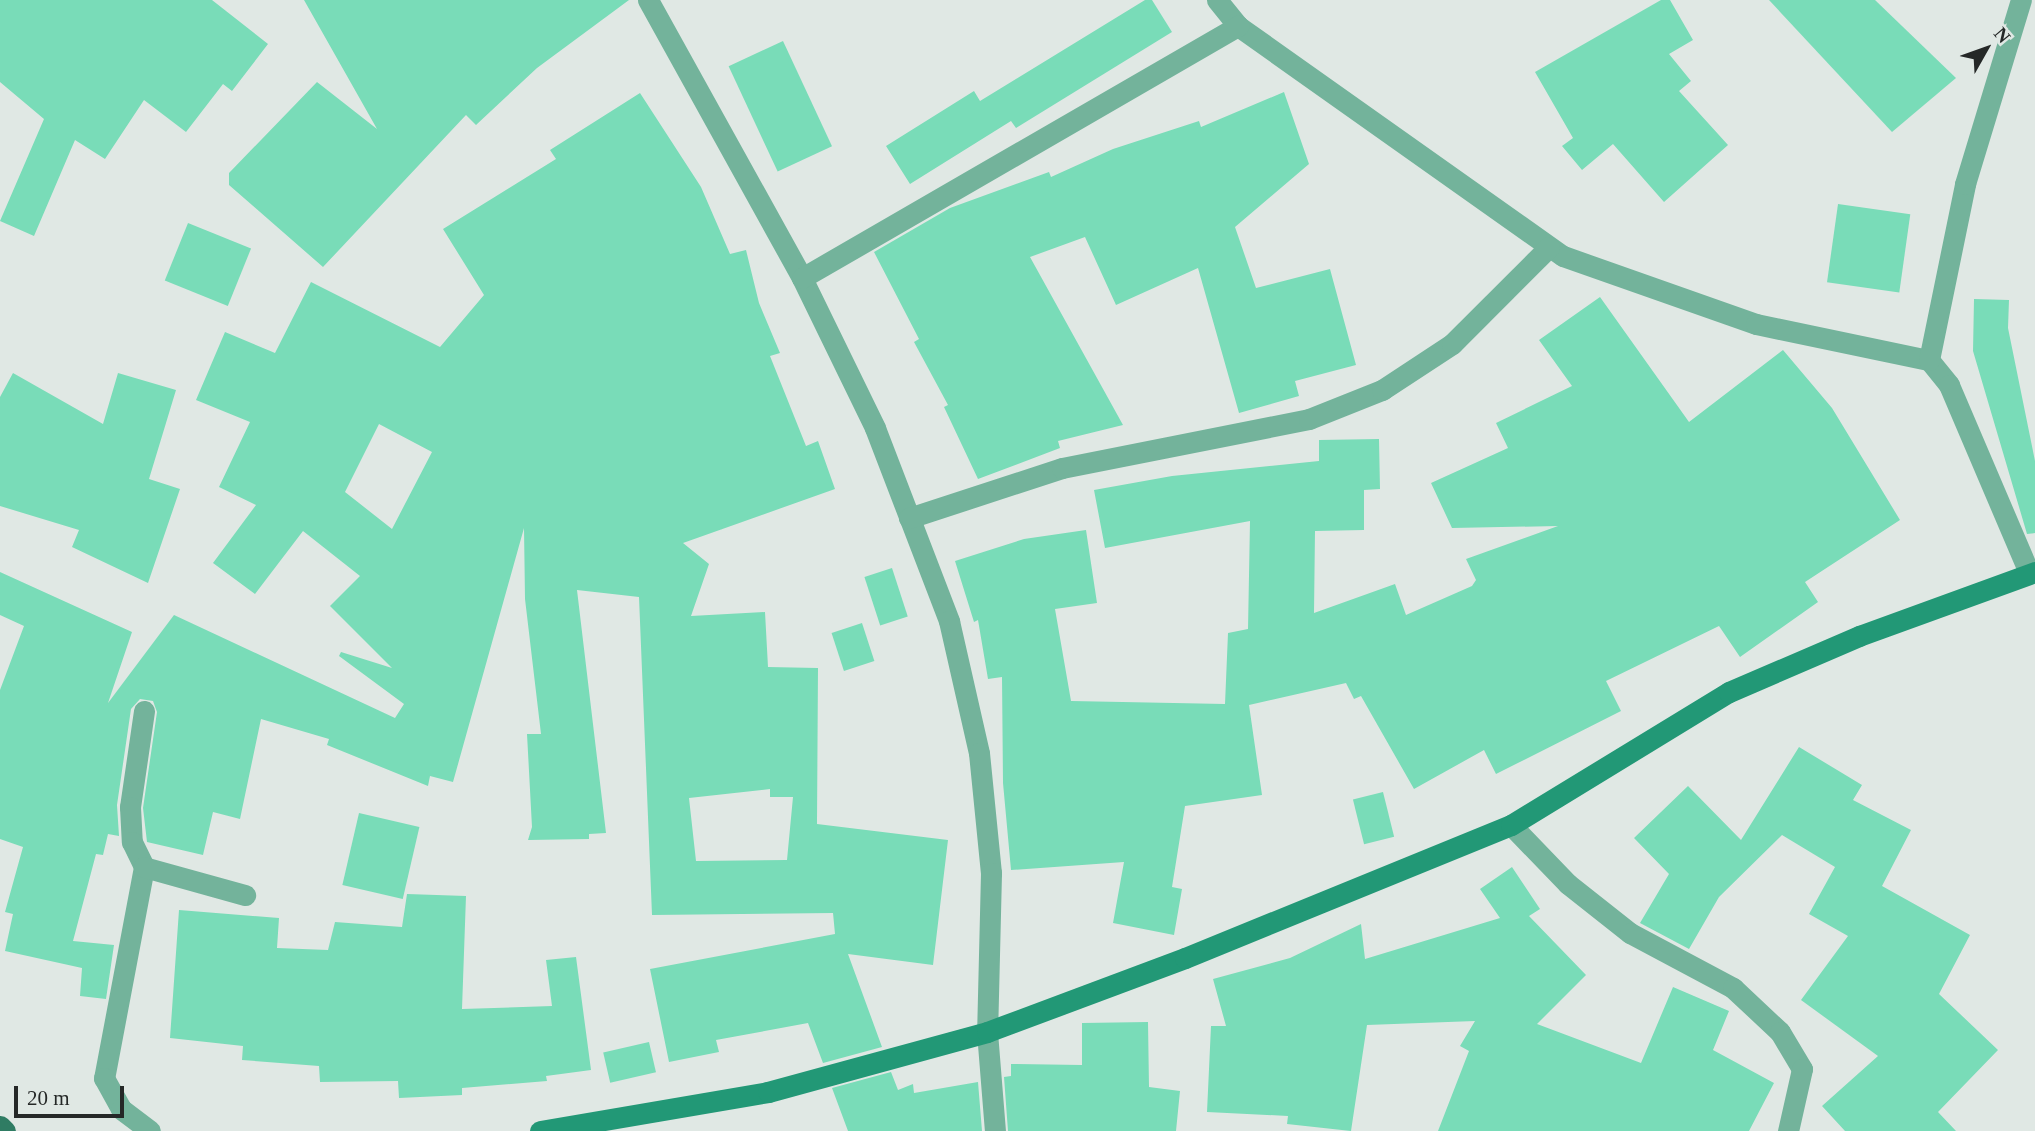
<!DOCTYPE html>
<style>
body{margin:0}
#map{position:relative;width:2035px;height:1131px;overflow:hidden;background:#e0e8e4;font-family:Georgia,serif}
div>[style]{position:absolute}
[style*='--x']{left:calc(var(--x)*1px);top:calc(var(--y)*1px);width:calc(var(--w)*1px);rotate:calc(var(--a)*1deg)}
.building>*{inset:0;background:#79dcb8;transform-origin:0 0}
.street>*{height:21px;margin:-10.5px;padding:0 10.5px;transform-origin:10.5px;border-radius:10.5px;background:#73b39b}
.secondary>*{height:21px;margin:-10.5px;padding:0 10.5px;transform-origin:10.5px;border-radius:10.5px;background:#229876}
.primary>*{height:21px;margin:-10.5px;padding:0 10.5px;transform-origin:10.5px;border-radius:10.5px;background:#2f7c63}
span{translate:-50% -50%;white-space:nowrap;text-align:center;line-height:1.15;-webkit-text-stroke:7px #e0e8e4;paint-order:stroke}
.north{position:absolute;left:1951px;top:14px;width:70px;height:70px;-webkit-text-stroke:5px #e0e8e4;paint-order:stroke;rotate:50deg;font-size:19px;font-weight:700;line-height:28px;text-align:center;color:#252827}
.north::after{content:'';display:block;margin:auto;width:24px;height:32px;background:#252827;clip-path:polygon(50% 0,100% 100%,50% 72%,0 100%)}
.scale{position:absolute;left:14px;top:1086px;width:110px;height:32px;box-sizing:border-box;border:4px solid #252827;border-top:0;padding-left:9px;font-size:21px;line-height:24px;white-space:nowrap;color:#252827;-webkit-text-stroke:5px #e0e8e4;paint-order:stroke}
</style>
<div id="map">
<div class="building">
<i style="clip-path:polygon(0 0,212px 0,268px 44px,232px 91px,223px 84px,186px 132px,144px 100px,105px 159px,75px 140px,34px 236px,0 221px,44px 119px,0 82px)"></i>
<i style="clip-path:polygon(304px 0,629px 0,537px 68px,476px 125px,466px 115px,323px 267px,229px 185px,229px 173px,317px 82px,377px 129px)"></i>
<i style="clip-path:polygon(1145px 0,1152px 0,1172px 32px,1016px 128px,1011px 121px,910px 184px,886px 146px,974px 91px,980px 101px)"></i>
<i style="clip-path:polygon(1661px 0,1670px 0,1693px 40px,1669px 54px,1691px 81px,1679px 91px,1728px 145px,1664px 202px,1613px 144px,1582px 170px,1562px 146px,1573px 138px,1535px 72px)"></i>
<i style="clip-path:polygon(1769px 0,1875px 0,1956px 78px,1892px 132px)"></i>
<i style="left:783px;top:41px;width:116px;height:60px;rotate:65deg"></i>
<i style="clip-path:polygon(1284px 92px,1309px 164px,1235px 227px,1256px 288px,1330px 269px,1356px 365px,1295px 381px,1299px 396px,1239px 413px,1198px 268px,1116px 305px,1085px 237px,1030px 257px,1123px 425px,1058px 441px,1060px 448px,978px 479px,944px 407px,948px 405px,914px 342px,919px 339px,874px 252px,950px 208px,1049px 172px,1051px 177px,1113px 149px,1199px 121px,1201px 127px)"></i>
<i style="clip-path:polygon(evenodd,640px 93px,701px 187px,730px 254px,746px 250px,759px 303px,780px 353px,770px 356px,806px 446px,818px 441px,835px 489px,683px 543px,709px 564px,691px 616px,765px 612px,768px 667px,818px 668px,817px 824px,948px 840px,933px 965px,848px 954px,882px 1047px,823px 1063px,808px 1023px,716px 1040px,719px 1052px,669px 1062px,650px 969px,835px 934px,833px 913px,652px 915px,639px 597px,577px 590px,606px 833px,589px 834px,589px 839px,528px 840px,532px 827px,527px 734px,541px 734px,525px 599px,524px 528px,453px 782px,430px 776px,428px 786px,327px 745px,329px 739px,261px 719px,240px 819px,213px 812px,203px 855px,147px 842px,143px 808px,157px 712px,153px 701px,140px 699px,131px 709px,117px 805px,119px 836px,108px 834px,103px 855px,96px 854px,73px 941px,114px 945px,106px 999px,80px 996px,82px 968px,5px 951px,13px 914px,5px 912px,23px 847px,0 839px,0 690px,24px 626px,0 615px,0 572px,132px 632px,108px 703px,174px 615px,395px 718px,404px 704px,339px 656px,341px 652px,392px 668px,330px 606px,360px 576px,303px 531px,255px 594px,213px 563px,256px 505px,219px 487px,250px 422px,196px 400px,225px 332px,275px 353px,311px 282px,440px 347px,484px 295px,443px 229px,556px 159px,550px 150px,640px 93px,379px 424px,432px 452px,392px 529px,345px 492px,379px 424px,640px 93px,770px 789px,770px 797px,793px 797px,787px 860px,696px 861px,689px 798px,770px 789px)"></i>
<i style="left:1838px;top:204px;width:73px;height:79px;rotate:8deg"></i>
<i style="left:188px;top:223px;width:68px;height:62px;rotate:22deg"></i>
<i style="clip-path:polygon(1600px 297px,1689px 422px,1783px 350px,1832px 408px,1900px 520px,1805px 582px,1818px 602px,1740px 657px,1719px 626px,1606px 681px,1621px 711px,1496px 774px,1484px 750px,1414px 789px,1361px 696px,1354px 699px,1346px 683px,1249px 705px,1262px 795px,1185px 806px,1172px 887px,1182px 889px,1174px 935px,1113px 923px,1124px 862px,1011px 870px,1003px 783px,1002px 677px,988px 679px,978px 620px,974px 622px,955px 561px,1024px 539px,1086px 530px,1097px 603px,1055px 609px,1071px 701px,1225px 704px,1228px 633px,1248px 629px,1250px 521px,1105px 548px,1094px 490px,1172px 476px,1319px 461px,1319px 440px,1379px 439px,1380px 489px,1364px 490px,1364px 530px,1315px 531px,1314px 613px,1395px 584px,1406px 615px,1472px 586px,1476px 580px,1466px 559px,1558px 526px,1452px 528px,1431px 483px,1508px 448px,1496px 423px,1572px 386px,1539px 340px)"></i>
<i style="clip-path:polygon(1974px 299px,2009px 300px,2008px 328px,2035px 461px,2035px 533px,2027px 534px,1973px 351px)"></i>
<i style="clip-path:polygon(13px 373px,103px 424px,118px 373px,176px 390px,149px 479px,180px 489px,148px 583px,72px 547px,79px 530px,0 506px,0 397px)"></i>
<i style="left:892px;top:568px;width:51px;height:29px;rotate:72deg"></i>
<i style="left:862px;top:623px;width:40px;height:32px;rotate:72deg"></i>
<i style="clip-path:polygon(1799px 747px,1862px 785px,1853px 800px,1911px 830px,1882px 886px,1970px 935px,1939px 994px,1998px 1050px,1938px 1112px,1956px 1131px,1845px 1131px,1822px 1106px,1878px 1056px,1801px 1000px,1848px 936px,1809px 914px,1835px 867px,1782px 835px,1719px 897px,1689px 949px,1640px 923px,1669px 874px,1634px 838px,1688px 786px,1741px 840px)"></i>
<i style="left:1383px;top:792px;width:46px;height:31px;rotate:76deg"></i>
<i style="left:359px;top:813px;width:62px;height:74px;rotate:13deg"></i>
<i style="clip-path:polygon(1512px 867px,1540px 909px,1529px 916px,1586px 975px,1537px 1024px,1641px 1063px,1673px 987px,1729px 1011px,1713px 1050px,1774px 1083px,1749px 1131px,1438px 1131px,1469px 1051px,1460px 1046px,1475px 1021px,1367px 1025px,1351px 1131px,1287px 1124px,1288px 1116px,1207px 1112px,1211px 1026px,1226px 1026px,1213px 979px,1290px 958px,1361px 924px,1365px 959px,1500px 918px,1480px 889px)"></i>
<i style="clip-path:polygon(407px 894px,466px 896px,462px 1009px,552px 1006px,546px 960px,576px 957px,591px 1070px,546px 1076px,547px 1081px,462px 1088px,462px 1095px,399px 1098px,398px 1081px,320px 1082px,319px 1066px,242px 1060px,243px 1046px,170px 1038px,179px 910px,279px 918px,277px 948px,328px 950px,335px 922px,402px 927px)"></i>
<i style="clip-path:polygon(1148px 1022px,1149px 1087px,1180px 1091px,1176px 1131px,1008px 1131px,1004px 1077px,1011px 1076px,1011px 1064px,1082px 1065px,1082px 1023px)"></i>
<i style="left:649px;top:1042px;width:31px;height:47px;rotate:77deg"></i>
<i style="clip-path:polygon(891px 1072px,898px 1090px,913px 1084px,914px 1093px,978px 1082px,982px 1131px,848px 1131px,832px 1088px)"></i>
</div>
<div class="street">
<i style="--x:648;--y:0;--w:318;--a:61"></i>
<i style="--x:802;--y:278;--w:167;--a:64"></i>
<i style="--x:875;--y:428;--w:207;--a:69"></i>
<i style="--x:949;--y:621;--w:135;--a:77.2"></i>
<i style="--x:979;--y:753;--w:121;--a:84.3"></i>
<i style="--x:991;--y:873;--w:159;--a:91.4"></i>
<i style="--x:987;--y:1032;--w:99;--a:85.4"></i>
<i style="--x:1217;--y:0;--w:33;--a:51"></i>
<i style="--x:1238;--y:26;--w:398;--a:35.3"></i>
<i style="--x:1563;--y:256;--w:205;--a:19.4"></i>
<i style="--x:1756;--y:324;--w:177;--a:11.8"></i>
<i style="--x:1929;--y:360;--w:32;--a:51"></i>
<i style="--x:1949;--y:385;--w:204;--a:66.9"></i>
<i style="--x:802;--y:278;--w:504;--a:-30.03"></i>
<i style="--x:1929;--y:360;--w:180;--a:-78.4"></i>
<i style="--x:1965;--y:184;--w:192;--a:-73.1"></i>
<i style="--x:909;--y:518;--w:161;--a:-18.1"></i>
<i style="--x:1062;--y:468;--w:252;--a:-11.2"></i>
<i style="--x:1309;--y:419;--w:79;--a:-21.7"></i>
<i style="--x:1382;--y:390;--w:84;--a:-33.3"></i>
<i style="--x:1452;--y:344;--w:137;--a:-45"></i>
<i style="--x:144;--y:711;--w:97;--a:98.3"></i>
<i style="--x:130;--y:807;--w:35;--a:87"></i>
<i style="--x:132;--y:842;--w:28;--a:64"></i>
<i style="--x:144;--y:867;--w:215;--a:100.7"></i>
<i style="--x:104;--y:1078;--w:35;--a:61"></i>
<i style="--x:121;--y:1109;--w:36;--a:37"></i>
<i style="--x:1511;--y:825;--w:82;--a:46"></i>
<i style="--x:1568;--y:884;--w:79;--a:38.3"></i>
<i style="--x:1630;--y:933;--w:117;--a:28.1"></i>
<i style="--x:1733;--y:988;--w:64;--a:43.1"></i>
<i style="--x:1780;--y:1032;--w:43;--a:59.3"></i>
<i style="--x:1802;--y:1069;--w:64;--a:102.7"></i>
<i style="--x:144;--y:867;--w:105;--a:15.5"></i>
</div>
<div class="secondary">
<i style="--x:540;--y:1131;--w:231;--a:-9.7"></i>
<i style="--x:768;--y:1092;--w:227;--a:-15.3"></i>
<i style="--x:987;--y:1032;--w:211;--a:-20.5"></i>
<i style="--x:1185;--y:958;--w:352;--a:-22.2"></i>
<i style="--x:1511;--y:825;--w:255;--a:-31.4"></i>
<i style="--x:1729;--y:692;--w:142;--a:-23.3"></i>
<i style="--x:1859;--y:636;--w:187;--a:-20"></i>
</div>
<div class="primary">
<i style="--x:0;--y:1126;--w:7;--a:45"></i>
</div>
<div class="north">N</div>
<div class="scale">20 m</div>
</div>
